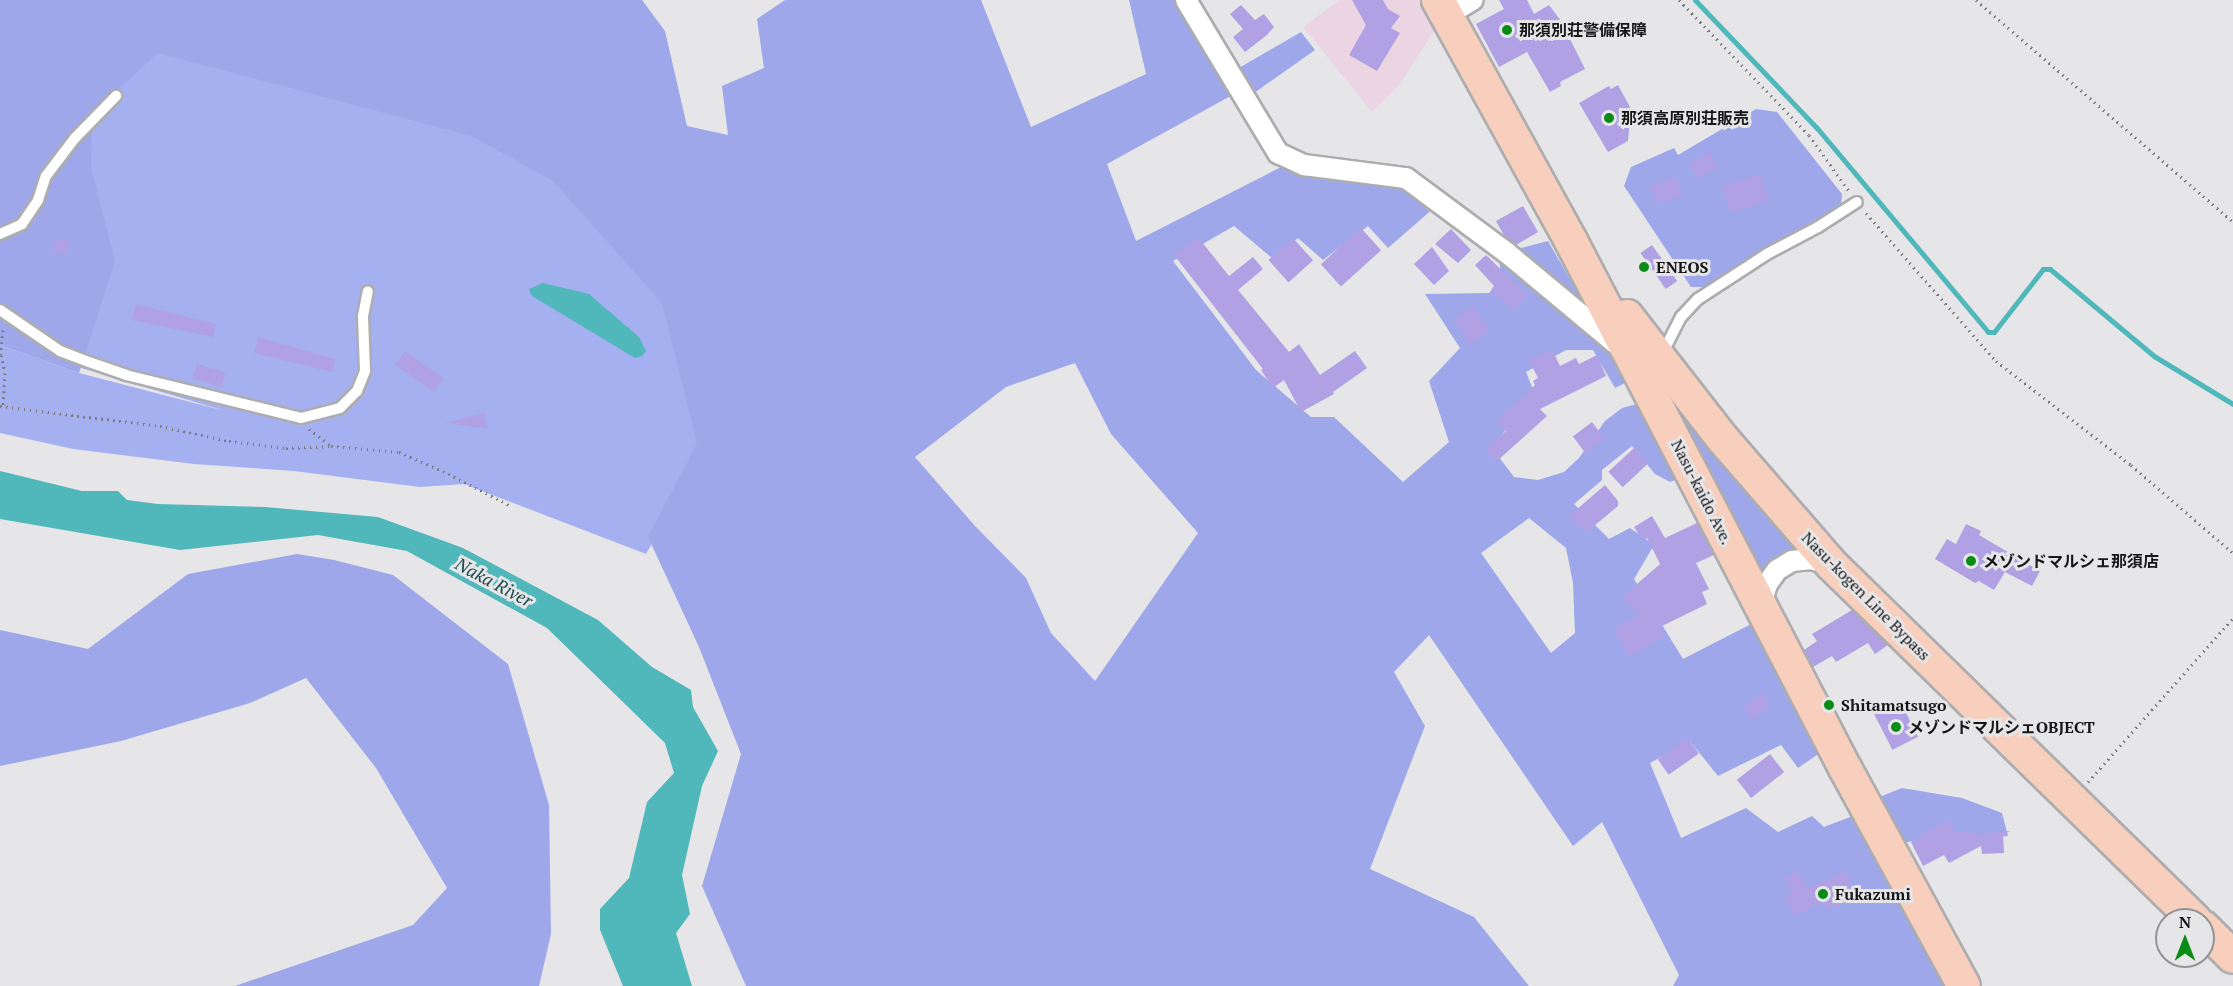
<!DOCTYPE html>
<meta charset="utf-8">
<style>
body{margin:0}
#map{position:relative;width:2233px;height:986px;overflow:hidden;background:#e6e6e9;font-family:"PT Serif","Noto Sans JP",serif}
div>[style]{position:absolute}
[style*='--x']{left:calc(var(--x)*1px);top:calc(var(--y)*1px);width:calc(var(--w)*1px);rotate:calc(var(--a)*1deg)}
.commercial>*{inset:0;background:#ecd5e2}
.green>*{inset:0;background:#a5b0f0}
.forest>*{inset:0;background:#9da7e9}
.water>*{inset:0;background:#50b7bb}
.stream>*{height:5px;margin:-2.5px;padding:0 2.5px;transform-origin:2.5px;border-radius:2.5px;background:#50b7bb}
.building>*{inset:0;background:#afa1e3;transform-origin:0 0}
.path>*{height:3px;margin-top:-1.5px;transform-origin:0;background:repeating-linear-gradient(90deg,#7a7a7c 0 1.5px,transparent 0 6px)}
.roads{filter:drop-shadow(2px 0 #adadb0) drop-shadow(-2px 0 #adadb0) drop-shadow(0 2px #adadb0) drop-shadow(0 -2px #adadb0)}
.lane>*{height:10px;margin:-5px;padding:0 5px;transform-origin:5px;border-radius:5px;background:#fff}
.street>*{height:20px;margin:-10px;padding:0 10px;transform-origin:10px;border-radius:10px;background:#fff}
.primary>*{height:32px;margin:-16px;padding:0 16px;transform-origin:16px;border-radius:16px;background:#f7cfbc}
.dots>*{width:16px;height:16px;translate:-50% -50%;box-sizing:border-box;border:3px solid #e6e6e9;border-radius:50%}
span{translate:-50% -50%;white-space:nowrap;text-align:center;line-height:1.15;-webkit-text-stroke:6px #e6e6e9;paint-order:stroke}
.poi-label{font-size:16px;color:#161617;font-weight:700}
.left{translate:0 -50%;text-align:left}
.street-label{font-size:16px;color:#161617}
.water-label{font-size:18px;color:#1c4a4c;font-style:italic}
.north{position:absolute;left:2155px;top:908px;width:60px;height:60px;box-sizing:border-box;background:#e6e6e9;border:2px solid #939395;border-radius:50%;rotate:0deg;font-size:16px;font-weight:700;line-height:24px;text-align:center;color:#161617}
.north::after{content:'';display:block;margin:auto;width:21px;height:27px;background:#0a8b16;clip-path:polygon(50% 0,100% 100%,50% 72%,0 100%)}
</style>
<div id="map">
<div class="commercial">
<i style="clip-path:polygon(1339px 0,1422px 0,1436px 28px,1399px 85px,1372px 112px,1303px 27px)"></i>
</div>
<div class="green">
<i style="clip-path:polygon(156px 42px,475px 127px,557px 172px,673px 305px,707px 445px,646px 554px,464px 484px,420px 487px,294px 471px,194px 464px,73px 449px,0 433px,0 345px,79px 373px,225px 411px,68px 364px,88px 113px)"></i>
</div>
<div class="forest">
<i style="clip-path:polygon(evenodd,0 0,642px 0,665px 31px,687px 126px,728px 135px,722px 86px,764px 68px,757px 19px,785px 0,981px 0,1031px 127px,1146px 74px,1129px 0,1182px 0,1227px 75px,1301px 32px,1315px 50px,1254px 93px,1236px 93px,1107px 164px,1136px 241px,1285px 165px,1404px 183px,1435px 207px,1388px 248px,1368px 226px,1323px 260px,1298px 238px,1272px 258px,1234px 226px,1173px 261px,1256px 370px,1311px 417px,1334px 417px,1403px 482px,1449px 442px,1429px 381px,1460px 348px,1425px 294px,1489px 293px,1502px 279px,1498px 254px,1548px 241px,1629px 381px,1615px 388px,1593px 350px,1566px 350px,1526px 372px,1534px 392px,1492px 448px,1514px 477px,1538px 480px,1564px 472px,1579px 458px,1605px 421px,1622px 408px,1641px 403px,1682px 477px,1670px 482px,1655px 474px,1632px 446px,1602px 470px,1602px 480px,1574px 504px,1609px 539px,1630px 528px,1654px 545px,1634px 579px,1683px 659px,1757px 621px,1824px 750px,1798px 768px,1781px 745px,1718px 776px,1690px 741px,1650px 763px,1681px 838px,1746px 808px,1778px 832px,1812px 816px,1824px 827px,1858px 814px,1877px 798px,1902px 788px,1962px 798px,2002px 813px,2008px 836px,1981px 837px,1962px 833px,1907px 842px,1899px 846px,1951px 986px,1673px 986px,1679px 975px,1602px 822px,1573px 846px,1429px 635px,1394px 672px,1425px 726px,1370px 869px,1474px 917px,1529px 986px,746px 986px,702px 886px,741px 754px,699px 647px,648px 537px,697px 443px,662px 303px,552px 180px,471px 136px,158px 53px,92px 113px,91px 168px,115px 261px,79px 373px,0 345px,0 0,1075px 363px,1111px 434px,1198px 533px,1095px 681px,1051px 633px,1026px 578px,975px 526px,915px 457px,1006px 387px,1075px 363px,0 0,1529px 518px,1566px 548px,1573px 583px,1575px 633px,1551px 653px,1481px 553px,1529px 518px)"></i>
<i style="clip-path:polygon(1756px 109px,1777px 112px,1842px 194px,1841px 206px,1704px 287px,1691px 287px,1624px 186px,1631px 167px,1674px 148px,1678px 155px)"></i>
<i style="clip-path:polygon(1680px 415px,1686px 416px,1800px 550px,1778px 558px,1760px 578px,1676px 418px)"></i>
<i style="clip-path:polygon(297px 554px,334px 560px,393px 575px,508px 664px,549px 805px,551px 934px,539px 986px,235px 986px,413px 925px,447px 888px,376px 768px,306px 678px,250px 703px,121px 741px,0 766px,0 630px,88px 649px,188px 574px)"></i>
</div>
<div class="water">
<i style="clip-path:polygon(543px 283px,589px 294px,639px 337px,646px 351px,642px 356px,635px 358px,532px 296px,529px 289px)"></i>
<i style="clip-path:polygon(0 471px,82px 491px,118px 491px,127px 500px,158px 504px,265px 507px,378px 517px,463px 548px,598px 620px,652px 667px,691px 690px,693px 707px,718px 751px,702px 786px,682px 875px,690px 914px,676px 933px,692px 986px,623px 986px,600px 930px,600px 909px,629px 878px,647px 802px,674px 773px,665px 743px,547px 628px,407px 551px,318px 535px,180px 550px,0 519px)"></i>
</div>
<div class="stream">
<i style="--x:1695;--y:0;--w:177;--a:46.4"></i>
<i style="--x:1817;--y:128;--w:266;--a:50"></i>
<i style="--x:1988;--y:332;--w:6;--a:0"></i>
<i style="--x:1994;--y:332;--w:80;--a:-52.1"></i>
<i style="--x:2043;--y:269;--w:7;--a:0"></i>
<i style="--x:2050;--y:269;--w:136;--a:39.9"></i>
<i style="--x:2154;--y:356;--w:92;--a:31.3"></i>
</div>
<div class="building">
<i style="clip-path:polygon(1352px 0,1383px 0,1388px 9px,1400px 16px,1391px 28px,1400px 33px,1377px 71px,1349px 55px,1366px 25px)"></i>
<i style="clip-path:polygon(1499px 0,1527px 0,1534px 14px,1549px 5px,1561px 21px,1585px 69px,1560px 82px,1561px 86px,1550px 92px,1527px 52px,1499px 67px,1476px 24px,1504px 9px)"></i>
<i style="clip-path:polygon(1241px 5px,1255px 20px,1264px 14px,1274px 27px,1267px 35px,1245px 52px,1233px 37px,1243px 29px,1230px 14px)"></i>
<i style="clip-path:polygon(1618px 85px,1631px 109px,1628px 141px,1608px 152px,1579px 103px,1609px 86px,1611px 89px)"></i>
<i style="left:1710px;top:152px;width:17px;height:24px;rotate:62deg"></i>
<i style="left:1760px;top:174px;width:28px;height:40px;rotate:72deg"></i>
<i style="left:1677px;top:177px;width:19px;height:28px;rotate:72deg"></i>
<i style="clip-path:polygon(1523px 206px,1538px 232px,1516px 245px,1505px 237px,1496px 221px)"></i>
<i style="left:1361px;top:228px;width:30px;height:54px;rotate:48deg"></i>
<i style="clip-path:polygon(1451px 229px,1471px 250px,1458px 263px,1435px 244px)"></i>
<i style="clip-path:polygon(1198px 237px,1229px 276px,1253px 257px,1263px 269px,1238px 290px,1289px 352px,1299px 344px,1320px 375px,1355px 351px,1367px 368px,1333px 392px,1334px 394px,1301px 412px,1284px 380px,1273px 388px,1261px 370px,1263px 369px,1174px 255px)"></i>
<i style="left:1293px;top:238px;width:30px;height:33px;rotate:48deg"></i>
<i style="left:53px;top:239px;width:14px;height:14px"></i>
<i style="left:1652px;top:245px;width:44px;height:14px;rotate:55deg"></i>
<i style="clip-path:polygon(1432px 247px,1449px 271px,1434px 285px,1414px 264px)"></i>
<i style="clip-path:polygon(1486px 255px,1527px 295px,1514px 310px,1491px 290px,1494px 286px,1475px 265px)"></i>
<i style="clip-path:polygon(136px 304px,216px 324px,213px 337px,132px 320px)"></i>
<i style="left:1473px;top:306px;width:30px;height:24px;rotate:56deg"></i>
<i style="clip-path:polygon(258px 337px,335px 359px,332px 372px,254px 353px)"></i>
<i style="clip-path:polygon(1552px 349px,1560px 366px,1576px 358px,1579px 364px,1597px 355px,1606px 376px,1540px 409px,1547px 416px,1496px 462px,1485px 450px,1506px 431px,1496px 421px,1535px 385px,1533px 381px,1538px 378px,1529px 360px)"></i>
<i style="left:405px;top:351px;width:47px;height:17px;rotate:35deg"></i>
<i style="left:197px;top:364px;width:30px;height:15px;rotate:17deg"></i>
<i style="clip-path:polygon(484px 413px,488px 429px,445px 423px)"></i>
<i style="left:1592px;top:422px;width:21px;height:24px;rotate:53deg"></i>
<i style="left:1634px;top:448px;width:21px;height:35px;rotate:47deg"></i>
<i style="clip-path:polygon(1605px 485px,1618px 501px,1618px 506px,1588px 531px,1583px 531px,1569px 516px)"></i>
<i style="clip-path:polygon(1652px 516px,1665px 538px,1697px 523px,1714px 555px,1696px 563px,1709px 589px,1702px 592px,1707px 604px,1660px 627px,1665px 636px,1629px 656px,1613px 629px,1638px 615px,1622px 597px,1660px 564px,1647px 538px,1643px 541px,1634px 527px)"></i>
<i style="clip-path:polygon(1966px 524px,1981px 531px,1979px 535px,2040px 571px,2032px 586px,2005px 572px,1994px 590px,1979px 581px,1975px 583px,1935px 559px,1947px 539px,1956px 544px)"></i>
<i style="clip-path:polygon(1852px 610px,1888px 645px,1875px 654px,1868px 643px,1836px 662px,1832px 656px,1813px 667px,1804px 650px,1817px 641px,1812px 634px)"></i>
<i style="left:1761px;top:693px;width:16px;height:23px;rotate:52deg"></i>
<i style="left:1900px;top:701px;width:40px;height:29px;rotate:63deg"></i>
<i style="left:1688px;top:738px;width:19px;height:37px;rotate:55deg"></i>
<i style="left:1770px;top:754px;width:23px;height:42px;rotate:52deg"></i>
<i style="clip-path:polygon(1949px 820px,1955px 832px,1972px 830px,1972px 834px,2010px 831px,2003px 835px,2004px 853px,1982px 854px,1981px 846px,1949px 863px,1944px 855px,1923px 866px,1911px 842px,1920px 837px,1919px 835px)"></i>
<i style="clip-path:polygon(1797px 871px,1809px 888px,1845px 871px,1859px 898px,1826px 910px,1822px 902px,1794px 916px,1784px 897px,1792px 893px,1784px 879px)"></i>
</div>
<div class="path">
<i style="--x:1679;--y:0;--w:187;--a:46.1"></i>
<i style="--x:1809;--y:135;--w:69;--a:54.5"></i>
<i style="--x:1976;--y:0;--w:340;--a:40.8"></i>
<i style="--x:1866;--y:213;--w:197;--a:48.7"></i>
<i style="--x:1996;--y:361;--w:170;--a:37.6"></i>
<i style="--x:2131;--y:465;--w:135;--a:40.8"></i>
<i style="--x:3;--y:330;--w:25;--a:95"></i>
<i style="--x:1;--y:355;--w:18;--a:77"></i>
<i style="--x:5;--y:373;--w:33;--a:93"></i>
<i style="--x:0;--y:406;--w:161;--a:7.1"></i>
<i style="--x:160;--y:426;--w:71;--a:12.3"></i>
<i style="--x:229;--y:441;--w:57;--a:7"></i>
<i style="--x:286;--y:448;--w:45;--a:-2.5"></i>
<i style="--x:331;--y:446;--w:68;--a:5"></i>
<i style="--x:399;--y:452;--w:48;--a:23.4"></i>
<i style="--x:443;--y:471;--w:76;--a:27.2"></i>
<i style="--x:309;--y:429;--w:26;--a:37"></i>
<i style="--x:2088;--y:782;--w:219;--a:-48.5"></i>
</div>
<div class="roads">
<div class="lane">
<i style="--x:0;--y:234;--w:24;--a:-24"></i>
<i style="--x:22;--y:224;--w:29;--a:-56"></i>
<i style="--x:38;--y:200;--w:25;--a:-72"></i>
<i style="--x:46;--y:176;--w:48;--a:-52.7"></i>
<i style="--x:75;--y:138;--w:59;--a:-45.7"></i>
<i style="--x:0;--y:310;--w:73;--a:34.3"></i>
<i style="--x:60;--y:351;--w:31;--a:21"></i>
<i style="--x:89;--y:362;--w:39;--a:19"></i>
<i style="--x:126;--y:375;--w:180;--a:13.8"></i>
<i style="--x:301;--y:418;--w:40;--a:-14.4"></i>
<i style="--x:340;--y:408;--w:24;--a:-45"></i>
<i style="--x:357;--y:391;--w:22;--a:-68"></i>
<i style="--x:365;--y:371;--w:55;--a:-92.1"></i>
<i style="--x:363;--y:316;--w:25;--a:-79"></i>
<i style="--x:1661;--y:356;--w:44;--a:-62.9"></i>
<i style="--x:1681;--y:317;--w:25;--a:-47"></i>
<i style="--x:1698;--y:299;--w:82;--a:-33.1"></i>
<i style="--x:1767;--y:254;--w:58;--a:-27.9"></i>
<i style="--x:1818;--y:227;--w:46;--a:-32.7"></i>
</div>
<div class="street">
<i style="--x:1186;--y:0;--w:179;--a:59"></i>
<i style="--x:1278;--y:153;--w:29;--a:25"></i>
<i style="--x:1304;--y:165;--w:103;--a:7.3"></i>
<i style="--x:1406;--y:178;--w:126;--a:36.6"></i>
<i style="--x:1507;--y:253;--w:147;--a:39.8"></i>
<i style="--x:1446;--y:16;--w:31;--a:-31"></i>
<i style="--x:1761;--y:604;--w:21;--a:-73"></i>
<i style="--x:1767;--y:584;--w:17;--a:-54"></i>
<i style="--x:1777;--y:570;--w:17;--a:-31"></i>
<i style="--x:1792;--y:561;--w:18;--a:-6"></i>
<i style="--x:1810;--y:559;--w:22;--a:13"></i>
</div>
<div class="primary">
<i style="--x:1438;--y:0;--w:275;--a:61.1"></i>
<i style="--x:1571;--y:241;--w:594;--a:62.53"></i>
<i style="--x:1845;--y:768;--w:248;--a:61.4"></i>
<i style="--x:1627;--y:316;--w:155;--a:52.1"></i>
<i style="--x:1722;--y:438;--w:167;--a:49.1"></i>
<i style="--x:1831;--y:564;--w:509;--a:44.36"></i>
<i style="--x:2203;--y:927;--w:42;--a:45"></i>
</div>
</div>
<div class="dots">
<i style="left:1507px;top:30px;background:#0a8b16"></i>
<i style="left:1609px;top:118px;background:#0a8b16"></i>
<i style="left:1644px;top:267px;background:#0a8b16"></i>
<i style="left:1971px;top:561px;background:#0a8b16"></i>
<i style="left:1829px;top:705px;background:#0a8b16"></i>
<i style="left:1896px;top:727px;background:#0a8b16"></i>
<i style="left:1823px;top:894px;background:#0a8b16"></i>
</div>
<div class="poi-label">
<span class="left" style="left:1519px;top:30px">那須別荘警備保障</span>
<span class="left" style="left:1621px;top:118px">那須高原別荘販売</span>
<span class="left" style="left:1656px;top:267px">ENEOS</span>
<span class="left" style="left:1983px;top:561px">メゾンドマルシェ那須店</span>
<span class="left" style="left:1841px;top:705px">Shitamatsugo</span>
<span class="left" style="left:1908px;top:727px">メゾンドマルシェOBJECT</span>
<span class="left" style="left:1835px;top:894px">Fukazumi</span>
</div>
<div class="street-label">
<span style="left:1702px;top:492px;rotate:63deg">Nasu-kaido Ave.</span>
<span style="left:1866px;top:596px;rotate:45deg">Nasu-kogen Line Bypass</span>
</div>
<div class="water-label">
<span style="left:494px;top:582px;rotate:28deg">Naka River</span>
</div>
<div class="north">N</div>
</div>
